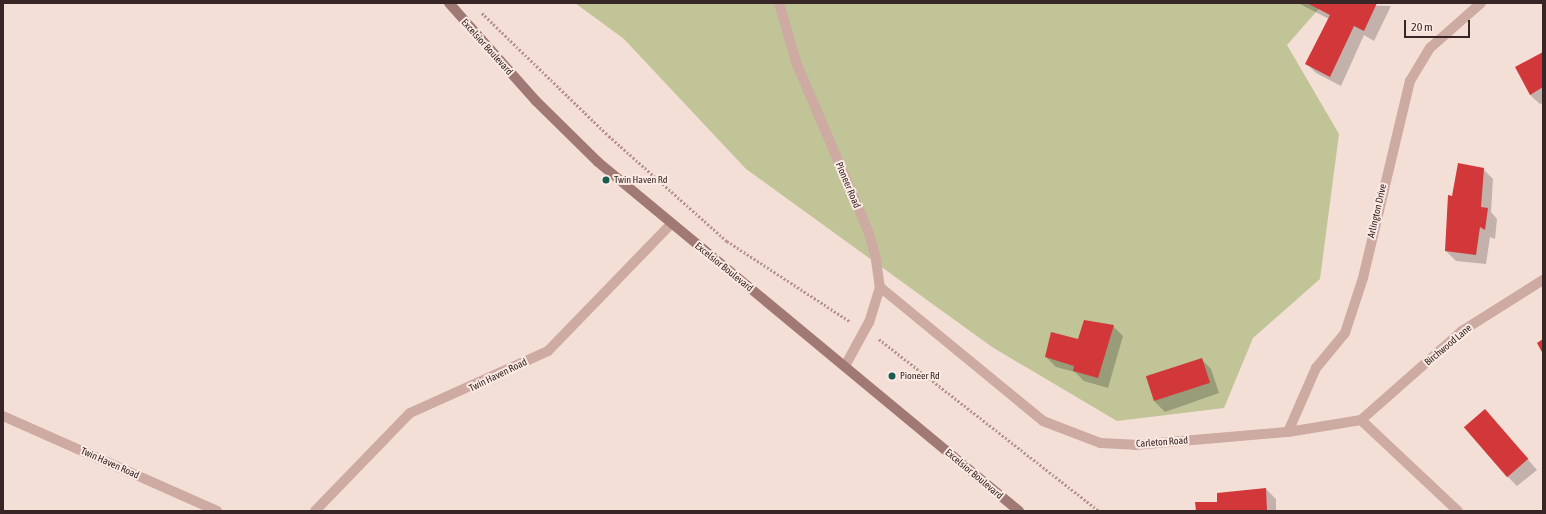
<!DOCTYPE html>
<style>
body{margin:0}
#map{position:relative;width:1546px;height:514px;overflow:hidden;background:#f4dfd7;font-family:"Asap Condensed",sans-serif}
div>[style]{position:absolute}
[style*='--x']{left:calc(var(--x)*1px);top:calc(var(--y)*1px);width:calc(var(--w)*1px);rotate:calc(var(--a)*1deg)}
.green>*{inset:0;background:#c0c496}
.shadow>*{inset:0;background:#0003}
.building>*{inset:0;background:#d2373a;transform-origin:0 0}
.path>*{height:2.5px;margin-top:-1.25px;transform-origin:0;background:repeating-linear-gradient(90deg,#b9948d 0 2px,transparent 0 4px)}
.minor>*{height:10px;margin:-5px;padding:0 5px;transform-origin:5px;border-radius:5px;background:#cdaba2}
.secondary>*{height:10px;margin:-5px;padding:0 5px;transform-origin:5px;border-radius:5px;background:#a07874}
.dots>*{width:11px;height:11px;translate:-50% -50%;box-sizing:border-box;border:2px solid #fbeae4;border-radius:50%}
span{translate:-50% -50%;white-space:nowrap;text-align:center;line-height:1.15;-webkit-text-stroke:4px #fbeae4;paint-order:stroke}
.street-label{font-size:10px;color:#372625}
.poi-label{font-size:10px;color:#372625}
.left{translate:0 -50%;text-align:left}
.frame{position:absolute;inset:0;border:4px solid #372625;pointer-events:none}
.scale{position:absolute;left:1404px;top:20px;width:66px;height:18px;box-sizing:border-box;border:2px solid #372625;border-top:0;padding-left:5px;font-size:12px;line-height:14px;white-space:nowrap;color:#372625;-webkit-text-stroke:3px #fbeae4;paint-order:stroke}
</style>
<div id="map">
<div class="green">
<i style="clip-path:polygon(575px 3px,1324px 3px,1287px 45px,1339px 134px,1320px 279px,1253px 338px,1224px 408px,1117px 421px,992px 347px,746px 169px,624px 39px)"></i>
</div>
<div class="shadow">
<i style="clip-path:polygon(1298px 3px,1391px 6px,1374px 41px,1364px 35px,1341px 86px,1316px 73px,1306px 63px,1329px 19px)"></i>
<i style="clip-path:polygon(1543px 53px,1543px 103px,1540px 104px,1530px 95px)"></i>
<i style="clip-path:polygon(1483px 169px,1493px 179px,1491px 212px,1497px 219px,1495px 239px,1490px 237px,1486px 264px,1456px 261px,1446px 251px,1452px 197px)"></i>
<i style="clip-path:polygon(1113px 326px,1123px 336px,1108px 388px,1084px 381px,1075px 372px,1056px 367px,1046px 357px)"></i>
<i style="clip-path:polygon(1201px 359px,1211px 369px,1219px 393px,1165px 412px,1155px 402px,1147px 376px)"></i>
<i style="clip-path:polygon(1485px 410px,1537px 470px,1517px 486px,1507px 476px)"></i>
<i style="clip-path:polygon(1266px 489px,1276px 499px,1276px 511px,1197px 511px)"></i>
</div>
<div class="building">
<i style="clip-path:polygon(1307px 3px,1377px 3px,1364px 31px,1354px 26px,1330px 77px,1305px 64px,1330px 15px)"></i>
<i style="clip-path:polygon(1543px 52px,1543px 87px,1530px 95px,1515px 67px)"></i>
<i style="clip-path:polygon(1458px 163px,1484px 168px,1481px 207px,1488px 208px,1485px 230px,1480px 227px,1476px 255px,1445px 251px,1448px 195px,1452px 196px)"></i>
<i style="clip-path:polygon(1084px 320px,1114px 325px,1098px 378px,1073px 371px,1074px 366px,1045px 357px,1051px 332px,1078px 339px)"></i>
<i style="clip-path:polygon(1543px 339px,1543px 354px,1537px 343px)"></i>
<i style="left:1202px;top:358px;width:26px;height:59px;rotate:72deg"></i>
<i style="left:1485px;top:409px;width:66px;height:28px;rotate:49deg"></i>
<i style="clip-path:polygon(1266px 488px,1267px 511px,1196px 511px,1195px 502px,1217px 502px,1217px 493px)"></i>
</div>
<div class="path">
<i style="--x:482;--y:13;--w:177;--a:44.1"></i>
<i style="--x:609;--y:136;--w:158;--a:41.7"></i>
<i style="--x:727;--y:241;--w:148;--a:33.2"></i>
<i style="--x:879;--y:339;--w:279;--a:38"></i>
</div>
<div class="minor">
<i style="--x:779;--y:3;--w:61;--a:73.9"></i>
<i style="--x:796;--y:62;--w:186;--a:66.9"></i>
<i style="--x:869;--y:233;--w:28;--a:75"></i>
<i style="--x:876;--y:260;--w:27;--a:82"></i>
<i style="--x:880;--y:287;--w:37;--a:107"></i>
<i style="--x:869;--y:322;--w:50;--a:118.6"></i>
<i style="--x:880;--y:287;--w:211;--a:39.4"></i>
<i style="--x:1043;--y:421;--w:61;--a:21.1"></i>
<i style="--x:1100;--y:443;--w:35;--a:3"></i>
<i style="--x:1135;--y:445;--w:154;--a:-4.9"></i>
<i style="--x:1288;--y:432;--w:74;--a:-9.3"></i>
<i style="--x:3;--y:416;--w:234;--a:23.9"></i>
<i style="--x:1361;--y:420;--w:135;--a:-41.4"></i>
<i style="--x:1462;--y:331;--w:96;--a:-32.2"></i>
<i style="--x:1361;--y:420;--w:133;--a:43.2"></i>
<i style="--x:1288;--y:432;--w:70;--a:-66.4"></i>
<i style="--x:1316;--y:368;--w:45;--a:-50.4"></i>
<i style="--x:1345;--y:333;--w:58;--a:-71.9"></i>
<i style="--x:1363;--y:278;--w:203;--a:-76.6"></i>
<i style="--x:1410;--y:81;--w:39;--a:-59"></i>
<i style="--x:1430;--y:48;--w:68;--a:-41.4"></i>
<i style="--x:315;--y:511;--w:136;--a:-45.9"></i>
<i style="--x:410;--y:413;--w:151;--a:-24.2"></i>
<i style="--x:548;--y:351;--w:177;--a:-45.9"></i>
</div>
<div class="secondary">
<i style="--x:449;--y:3;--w:131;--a:48.4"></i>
<i style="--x:536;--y:101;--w:87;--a:44.5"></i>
<i style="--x:598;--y:162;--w:547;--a:39.66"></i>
</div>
<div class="dots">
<i style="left:606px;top:180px;background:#175c4f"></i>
<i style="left:892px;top:376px;background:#175c4f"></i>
</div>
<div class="street-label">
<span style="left:487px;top:47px;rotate:48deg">Excelsior Boulevard</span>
<span style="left:848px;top:185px;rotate:67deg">Pioneer Road</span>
<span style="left:1377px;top:211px;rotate:-77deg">Arlington Drive</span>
<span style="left:724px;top:267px;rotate:39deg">Excelsior Boulevard</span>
<span style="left:1448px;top:345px;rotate:-40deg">Birchwood Lane</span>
<span style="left:498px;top:375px;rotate:-26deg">Twin Haven Road</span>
<span style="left:1162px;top:442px;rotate:-4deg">Carleton Road</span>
<span style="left:110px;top:463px;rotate:24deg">Twin Haven Road</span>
<span style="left:974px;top:474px;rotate:40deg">Excelsior Boulevard</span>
</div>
<div class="poi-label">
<span class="left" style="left:614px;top:180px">Twin Haven Rd</span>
<span class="left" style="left:900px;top:376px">Pioneer Rd</span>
</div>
<div class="frame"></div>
<div class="scale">20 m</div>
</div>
